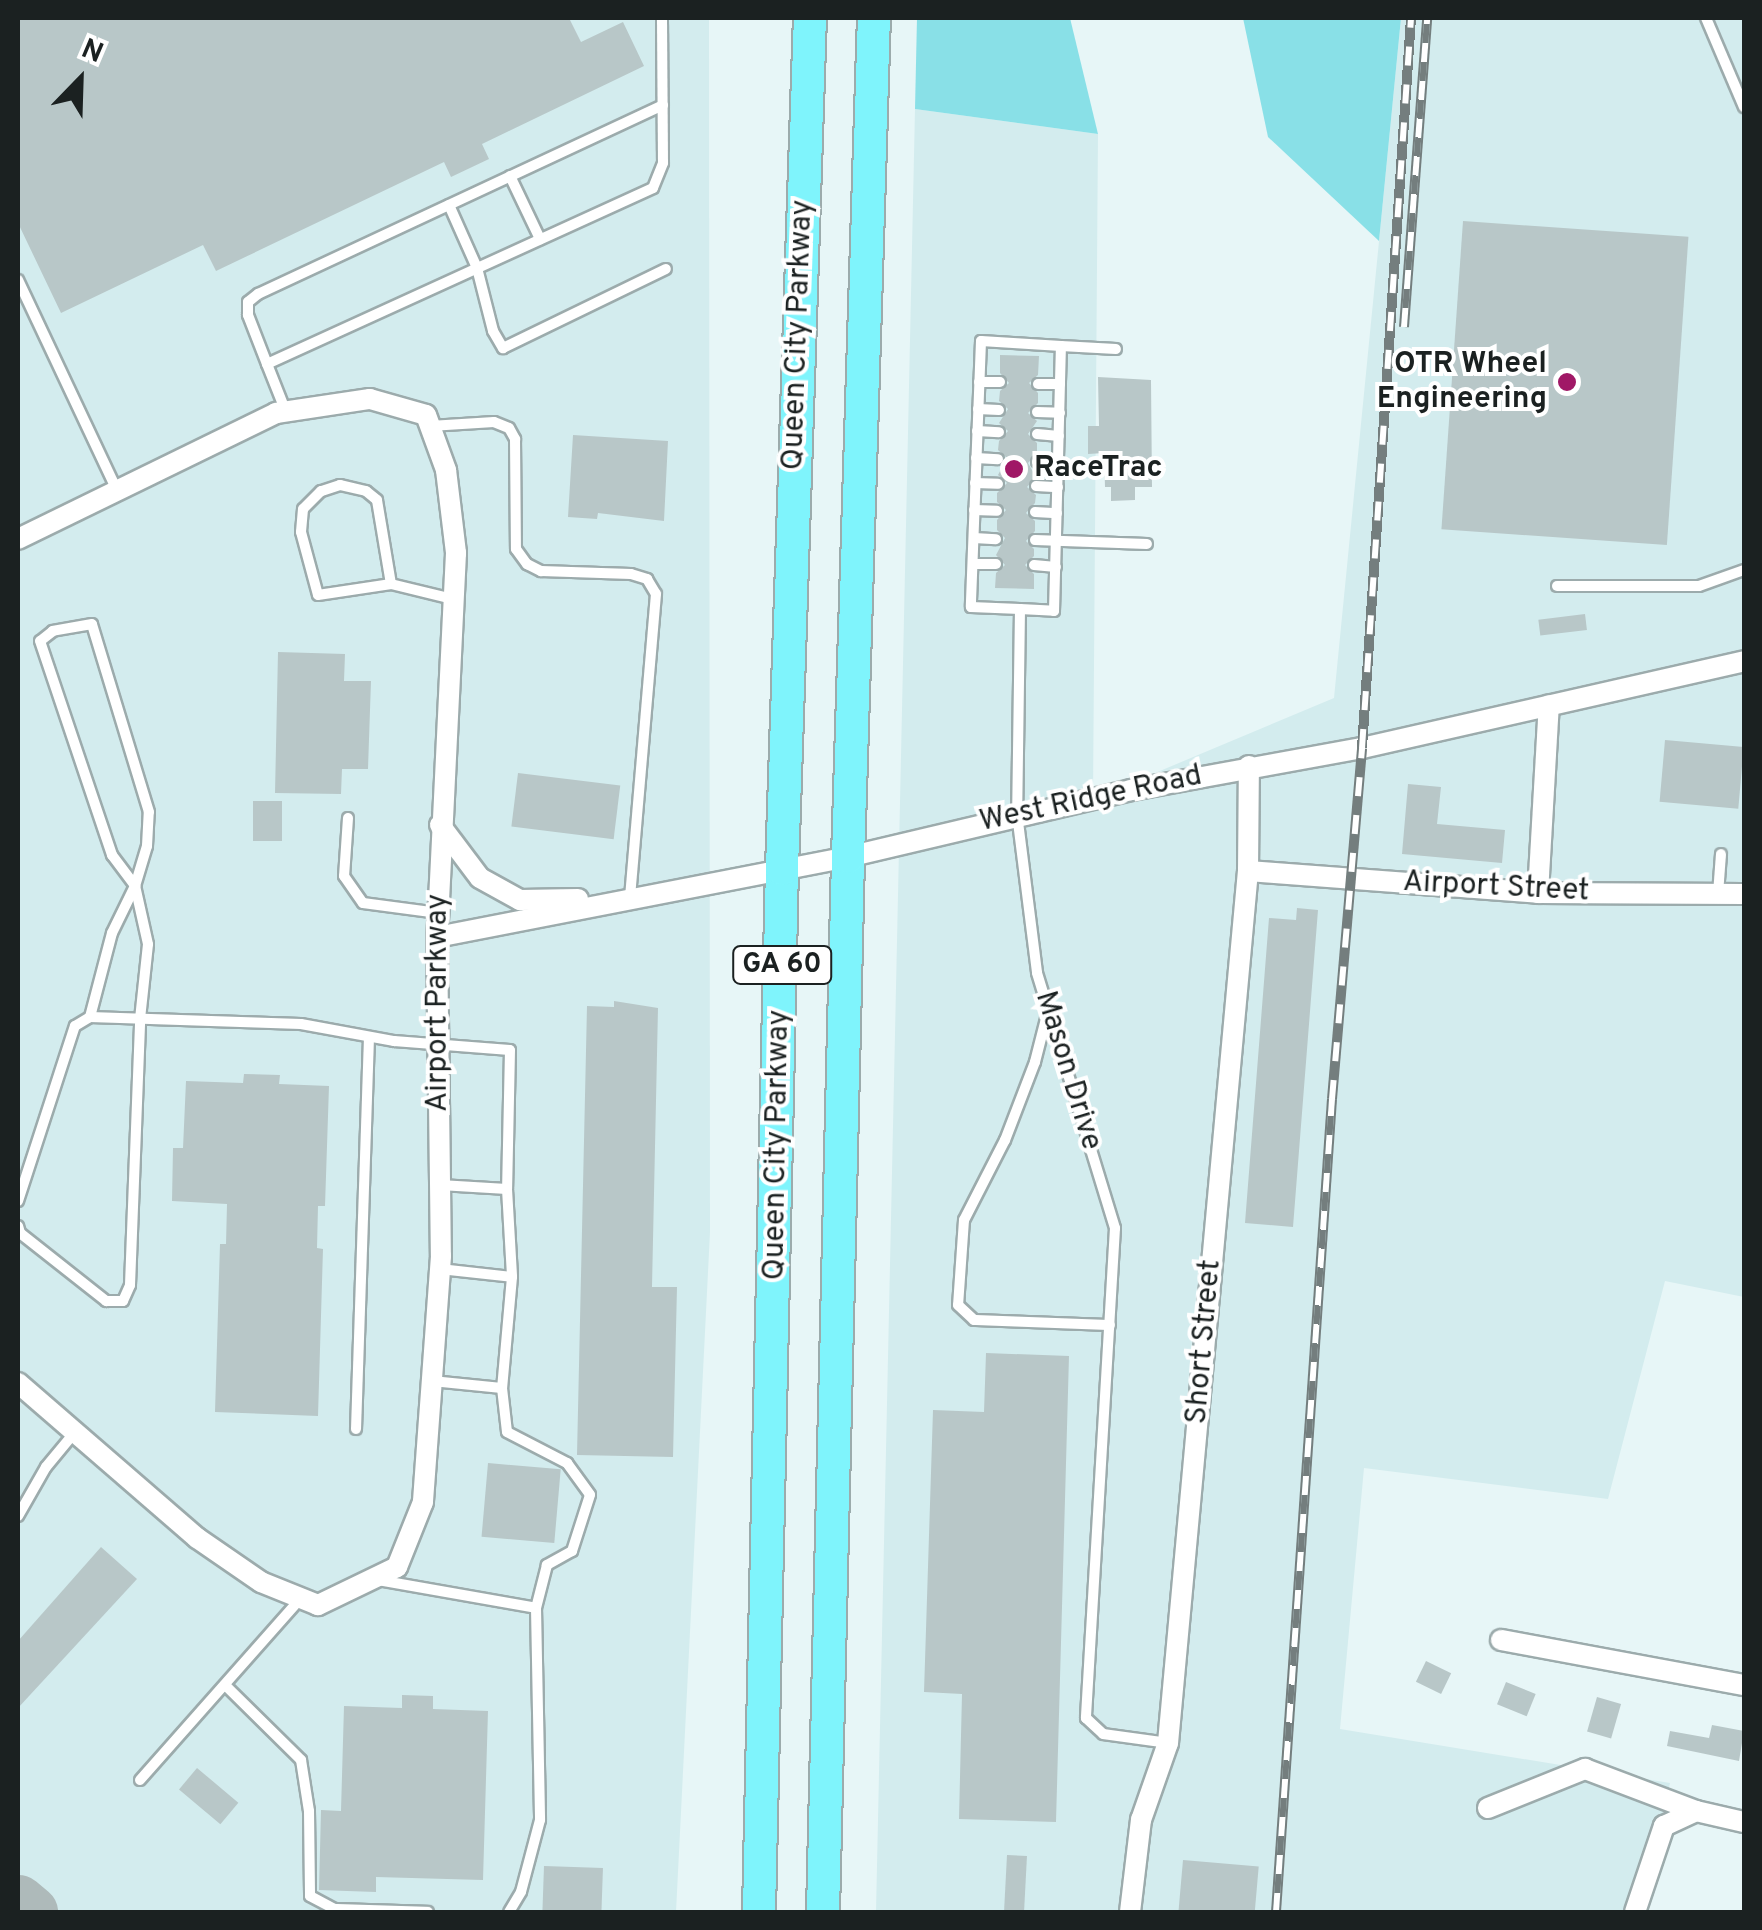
<!DOCTYPE html>
<style>
body{margin:0}
#map{position:relative;width:1762px;height:1930px;overflow:hidden;background:#e7f6f7;font-family:Overpass,sans-serif}
div>[style]{position:absolute}
[style*='--x']{left:calc(var(--x)*1px);top:calc(var(--y)*1px);width:calc(var(--w)*1px);rotate:calc(var(--a)*1deg)}
.built>*{inset:0;background:#d3ecee}
.green>*{inset:0;background:#89e0e7}
.taxiway>*{height:55px;margin:-27.5px;padding:0 27.5px;transform-origin:27.5px;border-radius:27.5px;background:#aebaba}
.building>*{inset:0;background:#b8c7c8;transform-origin:0 0}
.roads{filter:drop-shadow(2px 0 #9cabac) drop-shadow(-2px 0 #9cabac) drop-shadow(0 2px #9cabac) drop-shadow(0 -2px #9cabac)}
.service>*{height:10px;margin:-5px;padding:0 5px;transform-origin:5px;border-radius:5px;background:#fff}
.minor>*{height:20px;margin:-10px;padding:0 10px;transform-origin:10px;border-radius:10px;background:#fff}
.primary>*{height:32px;margin:-16px;padding:0 16px;transform-origin:16px;border-radius:16px;background:#7ff4fc}
.rail>*{height:10px;margin-top:-5px;transform-origin:0;background:repeating-linear-gradient(90deg,#fff 0 19px,#747e7e 0 38px);box-sizing:border-box;border-block:2px solid #747e7e}
.dots>*{width:28px;height:28px;translate:-50% -50%;box-sizing:border-box;border:5px solid #fff;border-radius:50%}
span{translate:-50% -50%;white-space:nowrap;text-align:center;line-height:1.15;-webkit-text-stroke:8px #fff;paint-order:stroke}
.shield-label span{padding:2px 8px;background:#fff;border:2px solid;border-radius:8px;-webkit-text-stroke-width:0}
.shield-label{font-size:28px;color:#1b2121;font-weight:700}
.street-label{font-size:30px;color:#1b2121}
.poi-label{font-size:30px;color:#1b2121;font-weight:700}
.right{translate:-100% -50%;text-align:right}
.left{translate:0 -50%;text-align:left}
.frame{position:absolute;inset:0;border:20px solid #1b2121;pointer-events:none}
.north{position:absolute;left:30px;top:30px;width:100px;height:100px;-webkit-text-stroke:8px #fff;paint-order:stroke;rotate:23deg;font-size:28px;font-weight:700;line-height:40px;text-align:center;color:#1b2121}
.north::after{content:'';display:block;margin:auto;width:35px;height:45px;background:#1b2121;clip-path:polygon(50% 0,100% 100%,50% 72%,0 100%)}
</style>
<div id="map">
<div class="built">
<i style="clip-path:polygon(18px 18px,709px 18px,710px 1232px,676px 1912px,18px 1912px)"></i>
<i style="clip-path:polygon(1401px 18px,1744px 18px,1744px 1297px,1665px 1281px,1608px 1499px,1364px 1468px,1340px 1729px,1670px 1783px,1640px 1912px,876px 1912px,915px 109px,1098px 134px,1093px 799px,1334px 698px)"></i>
</div>
<div class="green">
<i style="clip-path:polygon(917px 18px,1070px 18px,1098px 134px,915px 109px)"></i>
<i style="clip-path:polygon(1243px 18px,1401px 18px,1379px 241px,1268px 137px)"></i>
</div>
<div class="taxiway">
<i style="--x:18;--y:1902;--w:16;--a:40"></i>
</div>
<div class="building">
<i style="clip-path:polygon(18px 18px,569px 18px,581px 42px,623px 22px,644px 66px,482px 144px,489px 159px,451px 177px,444px 162px,216px 271px,203px 245px,61px 313px,18px 223px)"></i>
<i style="left:1463px;top:221px;width:226px;height:309px;rotate:4deg"></i>
<i style="clip-path:polygon(1000px 355px,1039px 356px,1038px 375px,1029px 383px,1038px 393px,1038px 403px,1028px 413px,1037px 421px,1028px 434px,1037px 443px,1037px 453px,1028px 463px,1036px 477px,1027px 487px,1036px 495px,1035px 503px,1026px 513px,1035px 521px,1035px 531px,1026px 541px,1034px 549px,1034px 556px,1025px 565px,1034px 574px,1034px 589px,995px 588px,996px 573px,1005px 565px,996px 555px,1005px 538px,997px 530px,997px 520px,1006px 510px,997px 502px,997px 493px,1007px 483px,998px 475px,1007px 458px,998px 450px,999px 441px,1008px 431px,999px 423px,1008px 409px,999px 401px,1000px 391px,1009px 383px,1000px 373px)"></i>
<i style="clip-path:polygon(1098px 377px,1151px 380px,1152px 487px,1135px 487px,1135px 500px,1111px 501px,1111px 487px,1105px 487px,1104px 453px,1088px 454px,1088px 426px,1099px 426px)"></i>
<i style="clip-path:polygon(573px 435px,668px 441px,664px 521px,598px 513px,597px 519px,568px 517px)"></i>
<i style="left:1585px;top:614px;width:16px;height:47px;rotate:83deg"></i>
<i style="clip-path:polygon(278px 652px,345px 654px,344px 681px,371px 681px,368px 769px,342px 769px,341px 794px,275px 793px)"></i>
<i style="left:1665px;top:740px;width:79px;height:62px;rotate:5deg"></i>
<i style="left:518px;top:773px;width:103px;height:54px;rotate:7deg"></i>
<i style="clip-path:polygon(1408px 784px,1441px 787px,1437px 824px,1505px 830px,1502px 863px,1402px 854px)"></i>
<i style="left:253px;top:801px;width:29px;height:40px"></i>
<i style="clip-path:polygon(1297px 908px,1318px 910px,1293px 1227px,1245px 1223px,1269px 918px,1296px 920px)"></i>
<i style="clip-path:polygon(614px 1001px,658px 1008px,652px 1287px,677px 1287px,673px 1457px,577px 1455px,587px 1006px,614px 1007px)"></i>
<i style="clip-path:polygon(244px 1074px,280px 1075px,279px 1084px,329px 1086px,325px 1206px,318px 1206px,317px 1248px,323px 1249px,318px 1416px,215px 1412px,220px 1244px,226px 1244px,227px 1204px,172px 1201px,173px 1148px,183px 1148px,186px 1081px,243px 1083px)"></i>
<i style="clip-path:polygon(986px 1353px,1069px 1356px,1056px 1822px,959px 1819px,962px 1694px,924px 1692px,933px 1410px,984px 1412px)"></i>
<i style="left:488px;top:1463px;width:73px;height:74px;rotate:5deg"></i>
<i style="clip-path:polygon(101px 1547px,137px 1579px,18px 1708px,18px 1641px)"></i>
<i style="left:1426px;top:1661px;width:28px;height:23px;rotate:26deg"></i>
<i style="left:1506px;top:1682px;width:32px;height:24px;rotate:22deg"></i>
<i style="clip-path:polygon(402px 1695px,433px 1696px,433px 1709px,488px 1711px,483px 1880px,376px 1877px,376px 1892px,319px 1890px,321px 1810px,341px 1811px,344px 1706px,402px 1708px)"></i>
<i style="left:1597px;top:1697px;width:25px;height:36px;rotate:16deg"></i>
<i style="clip-path:polygon(1712px 1725px,1744px 1731px,1739px 1761px,1667px 1746px,1670px 1731px,1709px 1738px)"></i>
<i style="left:197px;top:1768px;width:54px;height:28px;rotate:40deg"></i>
<i style="left:1007px;top:1855px;width:20px;height:57px;rotate:3deg"></i>
<i style="left:1183px;top:1860px;width:76px;height:52px;rotate:5deg"></i>
<i style="left:544px;top:1866px;width:59px;height:46px;rotate:2deg"></i>
</div>
<div class="roads">
<div class="service">
<i style="--x:1706;--y:18;--w:97;--a:66.9"></i>
<i style="--x:510;--y:176;--w:70;--a:64.5"></i>
<i style="--x:449;--y:205;--w:69;--a:66"></i>
<i style="--x:477;--y:268;--w:65;--a:75.7"></i>
<i style="--x:493;--y:331;--w:20;--a:60"></i>
<i style="--x:503;--y:348;--w:181;--a:-25.9"></i>
<i style="--x:18;--y:280;--w:232;--a:64.8"></i>
<i style="--x:1061;--y:346;--w:55;--a:3.1"></i>
<i style="--x:267;--y:364;--w:53;--a:-111.2"></i>
<i style="--x:248;--y:315;--w:13;--a:-90"></i>
<i style="--x:248;--y:302;--w:13;--a:-39"></i>
<i style="--x:258;--y:294;--w:447;--a:-25"></i>
<i style="--x:979;--y:382;--w:21;--a:0"></i>
<i style="--x:1038;--y:384;--w:22;--a:0"></i>
<i style="--x:978;--y:409;--w:21;--a:3"></i>
<i style="--x:286;--y:412;--w:52;--a:-111.6"></i>
<i style="--x:267;--y:364;--w:424;--a:-24.5"></i>
<i style="--x:653;--y:188;--w:27;--a:-68"></i>
<i style="--x:663;--y:163;--w:145;--a:-90.4"></i>
<i style="--x:1037;--y:412;--w:23;--a:2"></i>
<i style="--x:430;--y:426;--w:64;--a:-3.6"></i>
<i style="--x:494;--y:422;--w:16;--a:22"></i>
<i style="--x:509;--y:428;--w:13;--a:61"></i>
<i style="--x:515;--y:439;--w:110;--a:89.5"></i>
<i style="--x:516;--y:549;--w:19;--a:54"></i>
<i style="--x:527;--y:564;--w:16;--a:27"></i>
<i style="--x:541;--y:571;--w:90;--a:1.9"></i>
<i style="--x:631;--y:574;--w:17;--a:17"></i>
<i style="--x:647;--y:579;--w:17;--a:59"></i>
<i style="--x:656;--y:594;--w:305;--a:94.9"></i>
<i style="--x:977;--y:431;--w:22;--a:3"></i>
<i style="--x:1037;--y:434;--w:22;--a:5"></i>
<i style="--x:976;--y:458;--w:22;--a:3"></i>
<i style="--x:1037;--y:462;--w:22;--a:3"></i>
<i style="--x:975;--y:483;--w:23;--a:2"></i>
<i style="--x:1036;--y:486;--w:22;--a:3"></i>
<i style="--x:974;--y:510;--w:23;--a:2"></i>
<i style="--x:1035;--y:512;--w:22;--a:3"></i>
<i style="--x:974;--y:538;--w:22;--a:3"></i>
<i style="--x:1035;--y:540;--w:112;--a:2"></i>
<i style="--x:973;--y:564;--w:23;--a:0"></i>
<i style="--x:1034;--y:565;--w:22;--a:5"></i>
<i style="--x:391;--y:584;--w:85;--a:-99.5"></i>
<i style="--x:377;--y:500;--w:14;--a:-141"></i>
<i style="--x:366;--y:491;--w:27;--a:-167"></i>
<i style="--x:340;--y:485;--w:20;--a:162"></i>
<i style="--x:321;--y:491;--w:25;--a:135"></i>
<i style="--x:303;--y:509;--w:23;--a:95"></i>
<i style="--x:301;--y:532;--w:65;--a:74.9"></i>
<i style="--x:318;--y:595;--w:74;--a:-8.6"></i>
<i style="--x:391;--y:584;--w:64;--a:13.6"></i>
<i style="--x:1557;--y:586;--w:142;--a:0"></i>
<i style="--x:1699;--y:586;--w:48;--a:-19.6"></i>
<i style="--x:1020;--y:609;--w:34;--a:3"></i>
<i style="--x:1054;--y:611;--w:265;--a:-88.5"></i>
<i style="--x:1061;--y:346;--w:80;--a:-176.4"></i>
<i style="--x:981;--y:341;--w:266;--a:92.2"></i>
<i style="--x:971;--y:607;--w:49;--a:2.3"></i>
<i style="--x:1020;--y:609;--w:205;--a:90.8"></i>
<i style="--x:1017;--y:814;--w:160;--a:82.8"></i>
<i style="--x:1037;--y:973;--w:267;--a:73"></i>
<i style="--x:1115;--y:1228;--w:491;--a:93.4"></i>
<i style="--x:1086;--y:1718;--w:23;--a:43"></i>
<i style="--x:1103;--y:1734;--w:66;--a:7.9"></i>
<i style="--x:348;--y:818;--w:58;--a:93.9"></i>
<i style="--x:344;--y:876;--w:33;--a:55"></i>
<i style="--x:363;--y:903;--w:76;--a:7.6"></i>
<i style="--x:1718;--y:894;--w:40;--a:-85.7"></i>
<i style="--x:1048;--y:1011;--w:53;--a:104.3"></i>
<i style="--x:1035;--y:1062;--w:84;--a:111"></i>
<i style="--x:1005;--y:1140;--w:90;--a:117.1"></i>
<i style="--x:964;--y:1220;--w:85;--a:94"></i>
<i style="--x:958;--y:1305;--w:22;--a:43"></i>
<i style="--x:974;--y:1320;--w:136;--a:2.1"></i>
<i style="--x:440;--y:1185;--w:67;--a:3.4"></i>
<i style="--x:507;--y:1189;--w:88;--a:86.7"></i>
<i style="--x:18;--y:1201;--w:184;--a:-72"></i>
<i style="--x:75;--y:1026;--w:17;--a:-31"></i>
<i style="--x:90;--y:1017;--w:211;--a:1.9"></i>
<i style="--x:301;--y:1024;--w:95;--a:10.4"></i>
<i style="--x:394;--y:1041;--w:116;--a:4.4"></i>
<i style="--x:510;--y:1050;--w:139;--a:91.2"></i>
<i style="--x:18;--y:1226;--w:7;--a:74"></i>
<i style="--x:20;--y:1233;--w:110;--a:38.3"></i>
<i style="--x:106;--y:1301;--w:17;--a:0"></i>
<i style="--x:123;--y:1301;--w:17;--a:-66"></i>
<i style="--x:130;--y:1285;--w:266;--a:-87.8"></i>
<i style="--x:140;--y:1019;--w:75;--a:-83.9"></i>
<i style="--x:148;--y:944;--w:59;--a:-102.6"></i>
<i style="--x:135;--y:886;--w:42;--a:-73.3"></i>
<i style="--x:147;--y:846;--w:34;--a:-87"></i>
<i style="--x:149;--y:812;--w:196;--a:-106.9"></i>
<i style="--x:92;--y:624;--w:40;--a:170"></i>
<i style="--x:53;--y:631;--w:16;--a:142"></i>
<i style="--x:40;--y:641;--w:226;--a:71.4"></i>
<i style="--x:112;--y:855;--w:39;--a:53"></i>
<i style="--x:135;--y:886;--w:52;--a:116.1"></i>
<i style="--x:112;--y:933;--w:87;--a:104.7"></i>
<i style="--x:440;--y:1269;--w:72;--a:6.3"></i>
<i style="--x:512;--y:1277;--w:111;--a:95.1"></i>
<i style="--x:432;--y:1381;--w:70;--a:5.7"></i>
<i style="--x:502;--y:1388;--w:44;--a:83.5"></i>
<i style="--x:507;--y:1432;--w:68;--a:27.3"></i>
<i style="--x:567;--y:1463;--w:39;--a:54"></i>
<i style="--x:590;--y:1495;--w:59;--a:107.8"></i>
<i style="--x:572;--y:1551;--w:29;--a:151"></i>
<i style="--x:547;--y:1565;--w:44;--a:104.3"></i>
<i style="--x:356;--y:1429;--w:392;--a:-88.1"></i>
<i style="--x:18;--y:1516;--w:56;--a:-60.3"></i>
<i style="--x:46;--y:1467;--w:45;--a:-50.4"></i>
<i style="--x:378;--y:1580;--w:160;--a:10"></i>
<i style="--x:536;--y:1608;--w:212;--a:88.9"></i>
<i style="--x:540;--y:1820;--w:74;--a:104.8"></i>
<i style="--x:521;--y:1892;--w:23;--a:121"></i>
<i style="--x:225;--y:1685;--w:107;--a:44.6"></i>
<i style="--x:301;--y:1760;--w:52;--a:81.1"></i>
<i style="--x:309;--y:1811;--w:85;--a:89.3"></i>
<i style="--x:310;--y:1896;--w:27;--a:28"></i>
<i style="--x:334;--y:1909;--w:94;--a:1.8"></i>
<i style="--x:140;--y:1780;--w:242;--a:-48.5"></i>
</div>
<div class="minor">
<i style="--x:18;--y:539;--w:287;--a:-26"></i>
<i style="--x:276;--y:413;--w:95;--a:-8.5"></i>
<i style="--x:370;--y:399;--w:58;--a:15.9"></i>
<i style="--x:426;--y:415;--w:59;--a:70"></i>
<i style="--x:446;--y:470;--w:84;--a:83.1"></i>
<i style="--x:456;--y:553;--w:384;--a:92.8"></i>
<i style="--x:437;--y:937;--w:319;--a:89.3"></i>
<i style="--x:441;--y:1256;--w:247;--a:94.2"></i>
<i style="--x:423;--y:1502;--w:70;--a:111.8"></i>
<i style="--x:397;--y:1567;--w:88;--a:154.3"></i>
<i style="--x:318;--y:1605;--w:61;--a:-158"></i>
<i style="--x:261;--y:1582;--w:78;--a:-145.5"></i>
<i style="--x:197;--y:1538;--w:237;--a:-139.1"></i>
<i style="--x:440;--y:825;--w:66;--a:53"></i>
<i style="--x:480;--y:878;--w:46;--a:28.8"></i>
<i style="--x:520;--y:900;--w:58;--a:-1"></i>
<i style="--x:1248;--y:871;--w:291;--a:4.3"></i>
<i style="--x:1538;--y:893;--w:206;--a:0.3"></i>
<i style="--x:1538;--y:893;--w:188;--a:-86.7"></i>
<i style="--x:437;--y:937;--w:419;--a:-11"></i>
<i style="--x:848;--y:857;--w:291;--a:-13.3"></i>
<i style="--x:1131;--y:790;--w:235;--a:-10.3"></i>
<i style="--x:1362;--y:748;--w:392;--a:-12.8"></i>
<i style="--x:1501;--y:1640;--w:247;--a:10.5"></i>
<i style="--x:1488;--y:1808;--w:105;--a:-21.9"></i>
<i style="--x:1585;--y:1769;--w:119;--a:20.7"></i>
<i style="--x:1696;--y:1811;--w:49;--a:12.9"></i>
<i style="--x:1130;--y:1912;--w:93;--a:-83.2"></i>
<i style="--x:1141;--y:1820;--w:82;--a:-70.7"></i>
<i style="--x:1168;--y:1743;--w:876;--a:-84.76"></i>
<i style="--x:1248;--y:871;--w:105;--a:-89.5"></i>
<i style="--x:1635;--y:1912;--w:91;--a:-71.4"></i>
<i style="--x:1664;--y:1826;--w:35;--a:-25"></i>
</div>
<div class="primary">
<i style="--x:759;--y:1912;--w:1043;--a:-88.74"></i>
<i style="--x:782;--y:869;--w:851;--a:-88.12"></i>
<i style="--x:823;--y:1912;--w:1055;--a:-88.64"></i>
<i style="--x:848;--y:857;--w:839;--a:-88.23"></i>
</div>
</div>
<div class="rail">
<i style="--x:1404;--y:327;--w:310;--a:-85.7"></i>
<i style="--x:1276;--y:1912;--w:815;--a:-86.06"></i>
<i style="--x:1332;--y:1099;--w:352;--a:-85.1"></i>
<i style="--x:1362;--y:748;--w:732;--a:-86.16"></i>
</div>
<div class="dots">
<i style="left:1567px;top:382px;background:#a01866"></i>
<i style="left:1014px;top:469px;background:#a01866"></i>
</div>
<div class="shield-label">
<span style="left:782px;top:965px">GA 60</span>
</div>
<div class="street-label">
<span style="left:799px;top:335px;rotate:-88deg">Queen City Parkway</span>
<span style="left:1091px;top:800px;rotate:-12deg">West Ridge Road</span>
<span style="left:1496px;top:888px;rotate:3deg">Airport Street</span>
<span style="left:439px;top:1003px;rotate:-90deg">Airport Parkway</span>
<span style="left:1067px;top:1071px;rotate:73deg">Mason Drive</span>
<span style="left:778px;top:1145px;rotate:-89deg">Queen City Parkway</span>
<span style="left:1205px;top:1342px;rotate:-85deg">Short Street</span>
</div>
<div class="poi-label">
<span class="right" style="left:1547px;top:382px">OTR Wheel<br>Engineering</span>
<span class="left" style="left:1034px;top:469px">RaceTrac</span>
</div>
<div class="frame"></div>
<div class="north">N</div>
</div>
